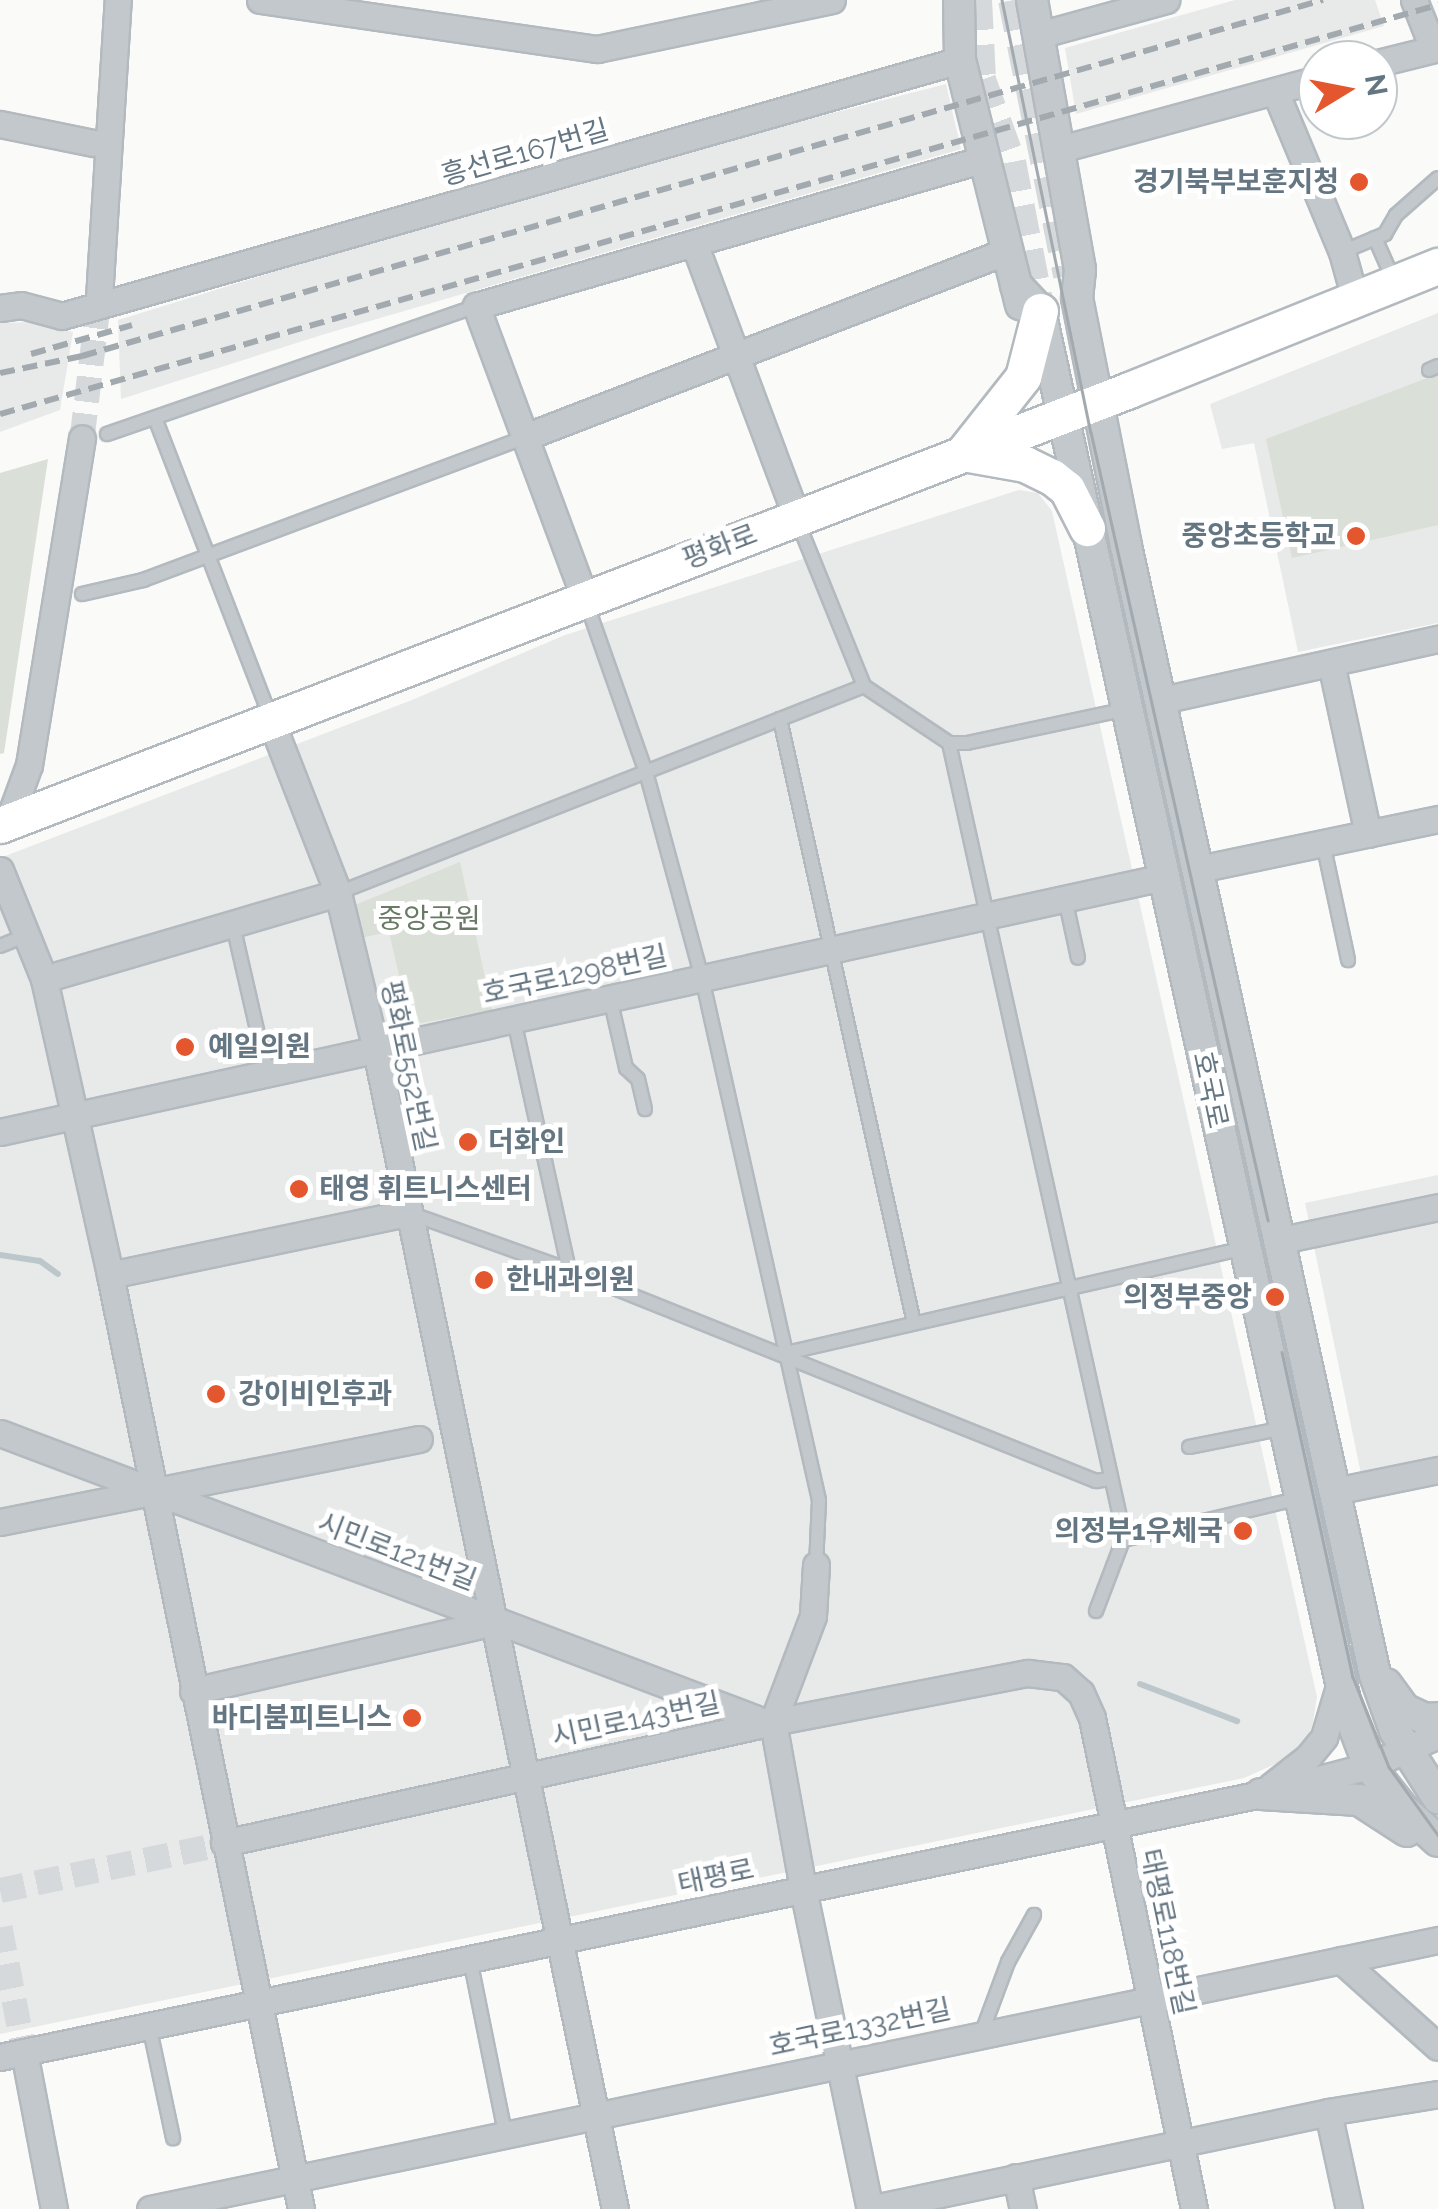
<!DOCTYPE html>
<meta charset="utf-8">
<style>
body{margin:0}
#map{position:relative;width:1438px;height:2209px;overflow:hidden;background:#fafaf8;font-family:Raleway,"Noto Sans KR",sans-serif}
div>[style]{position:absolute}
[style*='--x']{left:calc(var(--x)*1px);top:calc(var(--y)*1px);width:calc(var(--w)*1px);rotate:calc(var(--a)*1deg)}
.built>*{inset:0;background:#e8e9e9}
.green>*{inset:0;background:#dadfd7}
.stream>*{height:6px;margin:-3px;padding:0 3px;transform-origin:3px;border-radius:3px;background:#bbc7cb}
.minor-tunnel>*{height:25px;margin-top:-12.5px;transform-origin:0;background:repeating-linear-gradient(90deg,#d5d9db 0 25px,transparent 0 37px)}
.tertiary-tunnel>*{height:30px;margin-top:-15px;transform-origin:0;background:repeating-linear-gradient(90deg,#d5d9db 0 30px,transparent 0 45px)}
.roads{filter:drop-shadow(2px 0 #b3babf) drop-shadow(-2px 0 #b3babf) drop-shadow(0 2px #b3babf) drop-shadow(0 -2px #b3babf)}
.service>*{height:12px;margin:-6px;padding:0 6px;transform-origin:6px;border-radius:6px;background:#c3c8cc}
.minor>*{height:25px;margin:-12.5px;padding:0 12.5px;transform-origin:12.5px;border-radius:12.5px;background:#c3c8cc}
.tertiary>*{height:30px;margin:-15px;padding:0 15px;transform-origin:15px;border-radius:15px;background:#c3c8cc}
.secondary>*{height:35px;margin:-17.5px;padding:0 17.5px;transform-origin:17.5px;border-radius:17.5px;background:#fff}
.tram>*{height:2.5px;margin:-1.25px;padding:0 1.25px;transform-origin:1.25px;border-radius:1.25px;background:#a2aab0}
.rail>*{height:6px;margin-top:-3px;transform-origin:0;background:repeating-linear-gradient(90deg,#a2aab0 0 15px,transparent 0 23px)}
.dots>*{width:28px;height:28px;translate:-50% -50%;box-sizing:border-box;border:5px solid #fff;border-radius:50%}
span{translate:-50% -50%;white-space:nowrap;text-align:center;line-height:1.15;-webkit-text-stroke:10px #fff;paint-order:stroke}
.street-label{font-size:28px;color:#657683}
.poi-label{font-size:28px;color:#657683;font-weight:700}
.right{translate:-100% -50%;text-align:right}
.left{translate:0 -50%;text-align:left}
.park-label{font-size:28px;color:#687a64}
.north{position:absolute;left:1298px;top:40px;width:100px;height:100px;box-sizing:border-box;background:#fff;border:2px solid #c1c8cd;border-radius:50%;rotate:80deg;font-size:28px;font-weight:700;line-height:40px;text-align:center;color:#657683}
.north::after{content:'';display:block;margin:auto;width:35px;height:45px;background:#e4572e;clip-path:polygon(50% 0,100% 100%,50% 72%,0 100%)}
</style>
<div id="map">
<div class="built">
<i style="clip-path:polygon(1235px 0,1375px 0,1384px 26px,1076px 114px,1065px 48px)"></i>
<i style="clip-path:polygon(946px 84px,961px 149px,325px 334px,121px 399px,118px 320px,565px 182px)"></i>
<i style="clip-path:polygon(1438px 313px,1438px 623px,1298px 652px,1254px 443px,1222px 449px,1210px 404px)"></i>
<i style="clip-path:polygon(35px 322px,73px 332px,60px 410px,0 432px,0 323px)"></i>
<i style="clip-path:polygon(1019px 490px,1038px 493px,1052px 511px,1317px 1697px,1312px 1727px,1303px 1742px,1280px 1762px,1244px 1778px,0 2034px,0 858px,412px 700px,565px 635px)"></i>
<i style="clip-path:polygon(1438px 1175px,1438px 1457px,1361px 1474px,1305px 1203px)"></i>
</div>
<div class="green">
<i style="clip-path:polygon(1438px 374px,1438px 525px,1292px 558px,1266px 439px)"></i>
<i style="clip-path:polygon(48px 459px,4px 753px,0 754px,0 473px)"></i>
<i style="clip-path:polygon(460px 862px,492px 1010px,421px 1023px,408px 1014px,389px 932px,360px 938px,355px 905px)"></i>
</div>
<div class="stream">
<i style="--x:0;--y:1255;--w:40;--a:8.5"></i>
<i style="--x:40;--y:1261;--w:22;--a:36"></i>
<i style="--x:1140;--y:1684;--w:104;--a:20.9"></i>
</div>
<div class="minor-tunnel">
<i style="--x:82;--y:438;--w:141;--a:-83.1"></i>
<i style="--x:0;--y:1890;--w:229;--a:-11.8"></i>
<i style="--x:0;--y:1927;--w:127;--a:79.1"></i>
</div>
<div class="tertiary-tunnel">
<i style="--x:977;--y:0;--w:80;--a:87.1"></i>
<i style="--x:981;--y:80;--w:87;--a:69.9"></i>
<i style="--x:1011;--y:162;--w:152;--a:79"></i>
<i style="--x:1013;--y:0;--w:281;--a:78.7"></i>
</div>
<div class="roads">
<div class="service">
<i style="--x:1375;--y:238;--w:47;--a:66.2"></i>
<i style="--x:1342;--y:252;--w:47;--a:-22.7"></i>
<i style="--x:1385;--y:234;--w:22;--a:-60"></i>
<i style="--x:1396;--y:215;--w:56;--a:-41.4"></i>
<i style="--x:1429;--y:370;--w:10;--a:-24"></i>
<i style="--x:155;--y:418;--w:322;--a:68.9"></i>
<i style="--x:107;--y:434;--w:391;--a:-19.1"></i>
<i style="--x:797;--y:520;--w:179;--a:68"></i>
<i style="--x:864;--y:686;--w:102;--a:33.8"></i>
<i style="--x:949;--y:743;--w:802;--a:77.54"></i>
<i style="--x:1122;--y:1526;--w:14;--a:86"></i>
<i style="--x:1123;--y:1540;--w:76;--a:110.8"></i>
<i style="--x:82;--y:594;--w:63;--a:-12.9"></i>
<i style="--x:143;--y:580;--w:408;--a:-20.5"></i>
<i style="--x:586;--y:602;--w:180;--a:70.6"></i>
<i style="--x:646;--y:772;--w:213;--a:74.8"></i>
<i style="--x:702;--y:978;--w:535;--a:77.37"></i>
<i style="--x:819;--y:1500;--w:65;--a:92.6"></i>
<i style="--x:780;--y:719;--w:619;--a:77.49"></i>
<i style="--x:949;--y:743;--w:18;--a:0"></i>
<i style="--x:967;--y:743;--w:164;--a:-12"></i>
<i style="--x:1323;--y:843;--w:120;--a:77.9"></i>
<i style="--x:338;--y:893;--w:565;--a:-21.48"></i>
<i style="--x:1065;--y:898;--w:61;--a:77.8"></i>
<i style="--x:233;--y:925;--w:153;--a:77.1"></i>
<i style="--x:0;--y:946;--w:29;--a:-22"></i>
<i style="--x:610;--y:998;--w:72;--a:77.1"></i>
<i style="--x:626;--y:1068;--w:16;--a:43"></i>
<i style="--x:638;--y:1079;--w:31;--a:77"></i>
<i style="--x:514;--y:1020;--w:256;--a:77.6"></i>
<i style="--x:569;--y:1270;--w:568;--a:21.82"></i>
<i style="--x:1096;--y:1481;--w:14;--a:-8"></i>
<i style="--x:412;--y:1214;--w:167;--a:19.6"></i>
<i style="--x:786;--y:1353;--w:470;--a:-12.9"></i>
<i style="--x:1189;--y:1447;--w:98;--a:-11.2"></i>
<i style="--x:1123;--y:1540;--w:182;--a:-13.3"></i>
<i style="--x:470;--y:1959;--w:177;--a:78.6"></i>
<i style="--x:149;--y:2025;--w:116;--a:78"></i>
<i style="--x:982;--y:2032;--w:75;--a:-69.6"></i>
<i style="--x:1008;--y:1962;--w:54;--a:-61"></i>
</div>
<div class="minor">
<i style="--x:260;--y:0;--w:341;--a:8.3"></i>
<i style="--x:597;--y:49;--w:240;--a:-11.8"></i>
<i style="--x:1414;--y:0;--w:52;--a:68.4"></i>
<i style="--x:1039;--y:35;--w:132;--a:-15.4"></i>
<i style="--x:1378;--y:63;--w:62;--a:-14"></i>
<i style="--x:1275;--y:91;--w:174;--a:67.4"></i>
<i style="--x:1342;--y:252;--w:49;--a:74.5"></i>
<i style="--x:0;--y:124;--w:95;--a:11.5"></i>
<i style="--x:1057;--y:150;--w:270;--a:-15.2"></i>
<i style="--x:694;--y:243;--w:294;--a:69.5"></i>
<i style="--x:99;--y:298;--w:299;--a:-86.4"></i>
<i style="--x:0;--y:308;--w:21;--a:-8"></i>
<i style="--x:21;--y:305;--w:42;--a:15"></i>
<i style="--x:62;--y:316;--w:934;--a:-15.91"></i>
<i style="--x:525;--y:437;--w:517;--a:-21.1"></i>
<i style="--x:585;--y:599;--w:313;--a:-110.4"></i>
<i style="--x:476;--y:306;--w:529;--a:-16.14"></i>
<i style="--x:1331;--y:663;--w:175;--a:77.8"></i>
<i style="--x:1162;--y:700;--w:283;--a:-12.5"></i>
<i style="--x:271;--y:721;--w:185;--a:68.7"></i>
<i style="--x:338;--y:893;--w:162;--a:76.4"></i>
<i style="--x:376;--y:1050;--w:1183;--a:78.35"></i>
<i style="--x:8;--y:822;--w:61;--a:-69.8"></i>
<i style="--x:29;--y:765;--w:331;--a:-80.8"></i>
<i style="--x:1199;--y:869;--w:244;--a:-11.8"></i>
<i style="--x:0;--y:870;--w:118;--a:68"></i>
<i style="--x:44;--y:979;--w:303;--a:77.4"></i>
<i style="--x:110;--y:1275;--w:953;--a:78.44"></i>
<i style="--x:44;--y:979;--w:306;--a:-16.3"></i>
<i style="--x:0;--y:1132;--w:1192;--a:-12.36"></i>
<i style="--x:1282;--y:1240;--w:159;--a:-11.9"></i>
<i style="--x:110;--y:1275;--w:304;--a:-11.8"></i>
<i style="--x:0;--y:1433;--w:815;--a:20.7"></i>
<i style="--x:1335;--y:1491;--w:105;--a:-11.5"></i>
<i style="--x:0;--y:1522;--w:427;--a:-11.2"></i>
<i style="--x:816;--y:1565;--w:51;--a:93.4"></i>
<i style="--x:813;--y:1616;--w:113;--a:110.7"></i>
<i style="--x:773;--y:1722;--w:170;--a:79.8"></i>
<i style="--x:803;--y:1889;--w:327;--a:78.2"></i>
<i style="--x:193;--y:1691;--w:310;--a:-12.9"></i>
<i style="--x:1271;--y:1786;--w:47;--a:-38.1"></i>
<i style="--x:1308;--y:1757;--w:26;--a:-51"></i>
<i style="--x:1324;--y:1737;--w:56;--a:-73.5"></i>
<i style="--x:224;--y:1843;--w:562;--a:-12.43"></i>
<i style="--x:773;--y:1722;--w:260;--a:-10.9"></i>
<i style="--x:1028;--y:1673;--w:35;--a:7"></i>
<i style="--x:1063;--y:1677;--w:24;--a:42"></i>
<i style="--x:1081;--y:1693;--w:27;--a:66"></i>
<i style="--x:1092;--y:1718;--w:501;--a:78.26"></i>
<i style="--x:1341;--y:1960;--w:130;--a:41.9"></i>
<i style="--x:24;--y:2052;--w:160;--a:79.2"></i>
<i style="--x:0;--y:2057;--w:1288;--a:-11.78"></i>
<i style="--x:1261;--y:1794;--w:112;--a:-14.5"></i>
<i style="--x:1369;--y:1766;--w:76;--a:-24.2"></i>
<i style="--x:1328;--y:2112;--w:99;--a:77.8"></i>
<i style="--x:1016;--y:2177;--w:33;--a:78"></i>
<i style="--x:150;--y:2209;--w:1316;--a:-11.8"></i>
<i style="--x:869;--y:2209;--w:469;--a:-11.9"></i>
<i style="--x:1328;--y:2112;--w:111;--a:-9.3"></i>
</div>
<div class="tertiary">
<i style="--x:959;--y:0;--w:60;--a:89"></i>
<i style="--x:960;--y:60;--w:252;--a:76"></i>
<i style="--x:1032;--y:0;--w:274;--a:79.9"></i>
<i style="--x:1080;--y:270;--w:28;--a:96"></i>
<i style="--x:1077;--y:298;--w:253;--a:78.8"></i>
<i style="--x:1126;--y:546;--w:1156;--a:77.56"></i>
<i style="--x:1375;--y:1675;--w:59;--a:70.3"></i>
<i style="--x:1395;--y:1731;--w:80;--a:57.3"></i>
<i style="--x:1016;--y:285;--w:35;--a:47"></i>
<i style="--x:1040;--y:311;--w:1427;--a:77.62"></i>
<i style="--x:1346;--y:1705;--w:65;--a:69.3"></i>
<i style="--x:1369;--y:1766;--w:55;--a:51.7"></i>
<i style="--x:1403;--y:1809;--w:47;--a:42.4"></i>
<i style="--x:1386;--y:1684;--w:31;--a:54"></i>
<i style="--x:1404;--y:1709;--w:23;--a:25"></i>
<i style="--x:1425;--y:1719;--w:13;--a:-4"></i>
<i style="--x:1261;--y:1794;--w:98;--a:3.5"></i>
<i style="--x:1359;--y:1800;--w:57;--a:32.9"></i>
</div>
<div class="secondary">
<i style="--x:1040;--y:311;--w:68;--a:104.4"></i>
<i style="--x:1023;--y:377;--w:97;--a:128.3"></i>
<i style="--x:963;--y:453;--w:63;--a:10.1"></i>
<i style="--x:1025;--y:464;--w:30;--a:26"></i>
<i style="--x:1052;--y:477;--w:19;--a:39"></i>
<i style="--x:1067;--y:489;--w:44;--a:62.9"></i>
<i style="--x:0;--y:825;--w:1210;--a:-21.07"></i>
<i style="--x:1129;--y:390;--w:333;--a:-21.9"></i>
</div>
</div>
<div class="tram">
<i style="--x:1002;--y:0;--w:441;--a:78.4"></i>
<i style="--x:1091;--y:432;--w:808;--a:77.34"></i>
<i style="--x:1282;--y:1352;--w:333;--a:77.7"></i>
<i style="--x:1353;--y:1677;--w:97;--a:68.2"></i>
<i style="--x:1389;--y:1767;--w:84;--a:54.2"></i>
</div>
<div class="rail">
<i style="--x:31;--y:354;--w:105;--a:-16"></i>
<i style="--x:0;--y:373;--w:84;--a:-11.7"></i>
<i style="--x:82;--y:356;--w:1291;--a:-16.01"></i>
<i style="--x:0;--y:414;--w:1495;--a:-15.88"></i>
</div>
<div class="dots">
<i style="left:1359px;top:182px;background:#e4572e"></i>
<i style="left:1356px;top:536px;background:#e4572e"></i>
<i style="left:185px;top:1047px;background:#e4572e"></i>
<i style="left:468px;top:1142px;background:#e4572e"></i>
<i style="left:299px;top:1189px;background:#e4572e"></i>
<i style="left:484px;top:1280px;background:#e4572e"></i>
<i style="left:1275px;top:1297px;background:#e4572e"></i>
<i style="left:216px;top:1394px;background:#e4572e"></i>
<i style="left:1243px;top:1531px;background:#e4572e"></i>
<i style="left:412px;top:1718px;background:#e4572e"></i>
</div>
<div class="street-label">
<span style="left:525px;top:153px;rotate:-16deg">흥선로167번길</span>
<span style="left:720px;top:547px;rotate:-21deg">평화로</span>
<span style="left:575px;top:975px;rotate:-12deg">호국로1298번길</span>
<span style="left:408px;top:1066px;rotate:78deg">평화로552번길</span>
<span style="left:1210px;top:1090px;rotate:78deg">호국로</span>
<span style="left:397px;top:1552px;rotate:21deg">시민로121번길</span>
<span style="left:636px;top:1720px;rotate:-12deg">시민로143번길</span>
<span style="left:716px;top:1877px;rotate:-12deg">태평로</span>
<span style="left:1167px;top:1932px;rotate:78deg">태평로118번길</span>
<span style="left:860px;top:2028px;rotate:-12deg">호국로1332번길</span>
</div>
<div class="poi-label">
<span class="right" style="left:1339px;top:182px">경기북부보훈지청</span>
<span class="right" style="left:1336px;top:536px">중앙초등학교</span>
<span class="left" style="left:208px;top:1047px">예일의원</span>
<span class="left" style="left:488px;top:1142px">더화인</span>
<span class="left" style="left:319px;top:1189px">태영 휘트니스센터</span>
<span class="left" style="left:506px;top:1280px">한내과의원</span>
<span class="right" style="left:1252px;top:1297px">의정부중앙</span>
<span class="left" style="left:238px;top:1394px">강이비인후과</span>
<span class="right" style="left:1223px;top:1531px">의정부1우체국</span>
<span class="right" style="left:392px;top:1718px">바디붐피트니스</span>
</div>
<div class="park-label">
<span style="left:429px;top:919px">중앙공원</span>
</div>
<div class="north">N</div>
</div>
